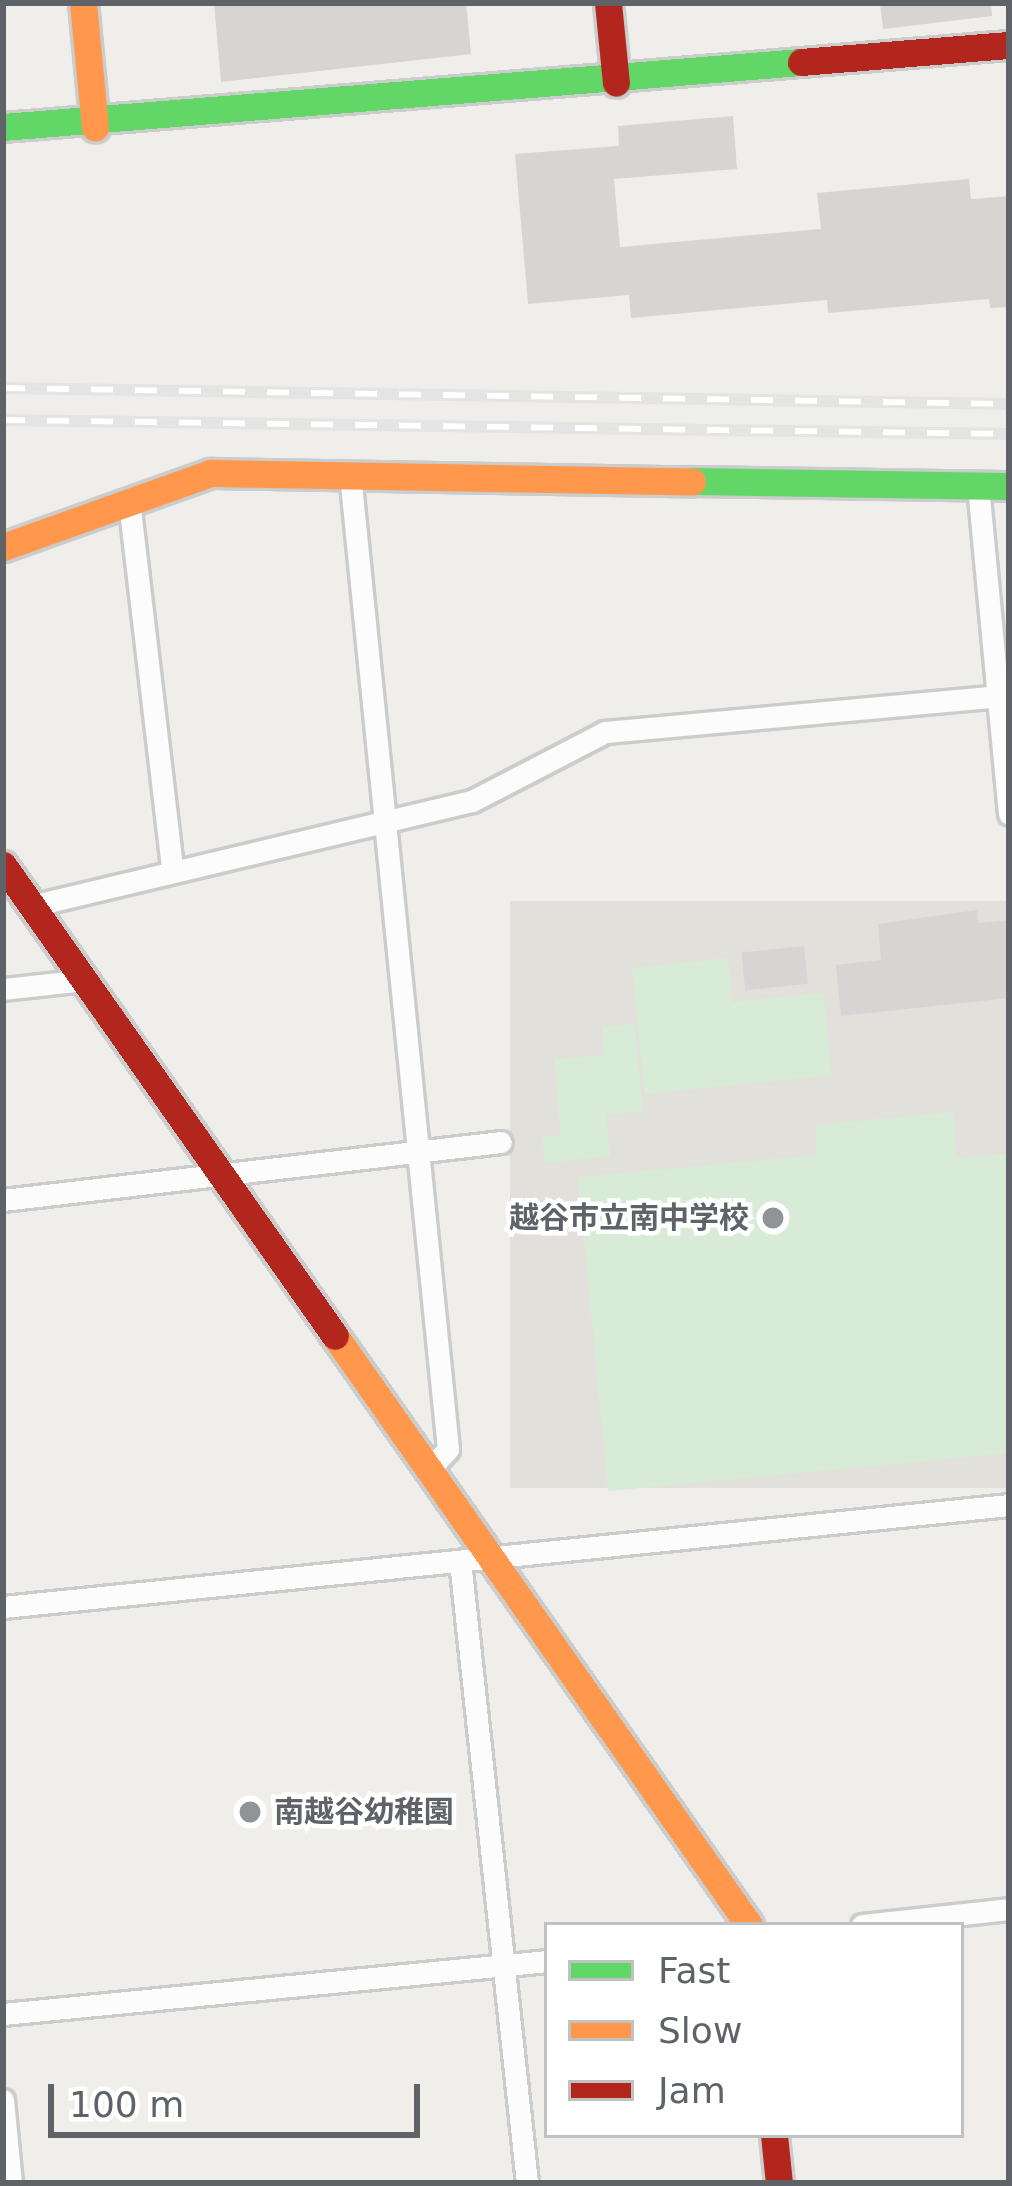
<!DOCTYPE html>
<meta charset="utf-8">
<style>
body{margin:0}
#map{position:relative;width:1012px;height:2186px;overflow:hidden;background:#efeeea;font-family:"DejaVu Sans","Noto Sans JP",sans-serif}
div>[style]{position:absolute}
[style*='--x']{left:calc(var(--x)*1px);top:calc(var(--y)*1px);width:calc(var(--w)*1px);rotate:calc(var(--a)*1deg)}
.education>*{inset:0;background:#e2e0da;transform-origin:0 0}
.green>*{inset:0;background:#d8ebd6}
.building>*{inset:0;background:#d6d5d3;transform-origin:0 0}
.roads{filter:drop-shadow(3px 0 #cbcccc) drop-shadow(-3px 0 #cbcccc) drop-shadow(0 3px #cbcccc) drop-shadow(0 -3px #cbcccc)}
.street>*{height:21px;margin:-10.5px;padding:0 10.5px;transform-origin:10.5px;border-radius:10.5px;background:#fdfcfc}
.fast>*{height:27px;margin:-13.5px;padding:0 13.5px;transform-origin:13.5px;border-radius:13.5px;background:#63d668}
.slow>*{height:27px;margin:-13.5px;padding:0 13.5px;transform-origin:13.5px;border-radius:13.5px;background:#ff974d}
.jam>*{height:27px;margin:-13.5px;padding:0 13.5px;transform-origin:13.5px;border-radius:13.5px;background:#b3261e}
.rail>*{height:12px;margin-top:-6px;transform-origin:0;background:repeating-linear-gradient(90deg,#fff 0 22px,#e4e4e4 0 44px);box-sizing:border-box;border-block:3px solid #e4e4e4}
.dots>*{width:33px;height:33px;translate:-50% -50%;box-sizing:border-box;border:6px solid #fff;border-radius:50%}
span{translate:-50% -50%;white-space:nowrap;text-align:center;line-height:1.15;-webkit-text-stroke:9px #fff;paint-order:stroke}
.poi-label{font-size:30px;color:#5f6368;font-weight:700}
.right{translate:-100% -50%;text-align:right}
.left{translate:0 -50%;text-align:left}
.frame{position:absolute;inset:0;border:6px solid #5f6368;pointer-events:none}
.legend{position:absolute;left:544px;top:1922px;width:420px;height:216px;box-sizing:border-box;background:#fff;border:3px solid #bfc1c3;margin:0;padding:15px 21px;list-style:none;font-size:36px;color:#5f6368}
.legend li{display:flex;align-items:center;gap:24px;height:60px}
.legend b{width:60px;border:3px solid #bfc1c3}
.scale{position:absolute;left:48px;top:2084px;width:372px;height:54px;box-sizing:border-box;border:6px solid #5f6368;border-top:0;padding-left:15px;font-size:36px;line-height:42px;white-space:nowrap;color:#5f6368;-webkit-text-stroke:9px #fff;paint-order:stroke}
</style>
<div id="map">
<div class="education">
<i style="left:1009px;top:901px;width:587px;height:499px;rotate:90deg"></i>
</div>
<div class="green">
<i style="clip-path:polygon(728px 958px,732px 1002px,823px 993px,832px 1075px,644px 1094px,632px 968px)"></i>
<i style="clip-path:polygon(635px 1024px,643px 1111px,606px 1115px,610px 1156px,545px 1163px,542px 1137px,561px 1135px,554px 1060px,604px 1055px,602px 1027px)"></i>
<i style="clip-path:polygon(953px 1112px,957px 1158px,1008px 1154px,1009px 1453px,608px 1491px,578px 1177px,817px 1155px,815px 1125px)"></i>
</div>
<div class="building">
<i style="clip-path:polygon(214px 3px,466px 3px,471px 54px,221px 82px)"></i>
<i style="clip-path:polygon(880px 3px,991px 3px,992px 16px,883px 29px)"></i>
<i style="clip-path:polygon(733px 116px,737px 169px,614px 179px,620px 247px,821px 229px,817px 193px,969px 179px,971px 199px,1009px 196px,1009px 307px,990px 308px,989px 299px,828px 313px,827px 300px,631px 318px,629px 295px,528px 304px,515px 154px,619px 146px,618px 126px)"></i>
<i style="clip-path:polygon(977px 910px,978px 923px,1009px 920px,1009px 998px,841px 1016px,836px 965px,881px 960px,878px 924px)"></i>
<i style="left:804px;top:946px;width:38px;height:63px;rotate:84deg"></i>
</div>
<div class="roads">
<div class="street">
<i style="--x:350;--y:474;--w:980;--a:84.26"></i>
<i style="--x:448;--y:1449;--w:27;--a:132"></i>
<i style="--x:978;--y:486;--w:329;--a:84.6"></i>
<i style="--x:129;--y:501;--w:371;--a:83.3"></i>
<i style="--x:31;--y:906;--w:453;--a:-13.4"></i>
<i style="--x:472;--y:801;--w:150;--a:-27.4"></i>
<i style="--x:605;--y:732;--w:406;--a:-5.2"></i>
<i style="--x:3;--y:989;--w:82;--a:-6.3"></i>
<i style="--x:3;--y:1200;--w:501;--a:-6.64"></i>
<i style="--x:460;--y:1561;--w:626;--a:83.85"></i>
<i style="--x:3;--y:1607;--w:1011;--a:-5.79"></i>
<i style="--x:862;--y:1925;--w:148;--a:-6.2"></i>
<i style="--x:3;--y:2014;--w:547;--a:-5.56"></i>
<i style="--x:3;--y:2100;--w:83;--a:84.5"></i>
</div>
<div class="fast">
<i style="--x:3;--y:127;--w:801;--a:-4.66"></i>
<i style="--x:692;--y:481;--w:317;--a:0.9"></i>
</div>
<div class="slow">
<i style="--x:83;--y:3;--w:125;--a:84.5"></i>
<i style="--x:3;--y:547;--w:221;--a:-19.6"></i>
<i style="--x:211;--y:473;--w:481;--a:1"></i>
<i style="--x:335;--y:1336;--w:720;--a:54.9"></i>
</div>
<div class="jam">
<i style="--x:608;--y:3;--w:80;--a:84.3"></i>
<i style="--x:801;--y:62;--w:209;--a:-4.7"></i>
<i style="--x:3;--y:865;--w:576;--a:54.82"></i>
<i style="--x:774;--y:2135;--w:48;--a:84.1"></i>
</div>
</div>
<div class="rail">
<i style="--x:3;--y:388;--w:1006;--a:0.91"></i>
<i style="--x:3;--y:420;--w:1006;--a:0.8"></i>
</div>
<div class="dots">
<i style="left:773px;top:1218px;background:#919496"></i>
<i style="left:250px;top:1812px;background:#919496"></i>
</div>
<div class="poi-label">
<span class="right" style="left:749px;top:1218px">越谷市立南中学校</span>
<span class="left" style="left:274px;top:1812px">南越谷幼稚園</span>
</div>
<div class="frame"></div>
<ul class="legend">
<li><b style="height:15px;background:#63d668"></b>Fast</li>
<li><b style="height:15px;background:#ff974d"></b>Slow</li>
<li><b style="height:15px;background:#b3261e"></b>Jam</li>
</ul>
<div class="scale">100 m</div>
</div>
